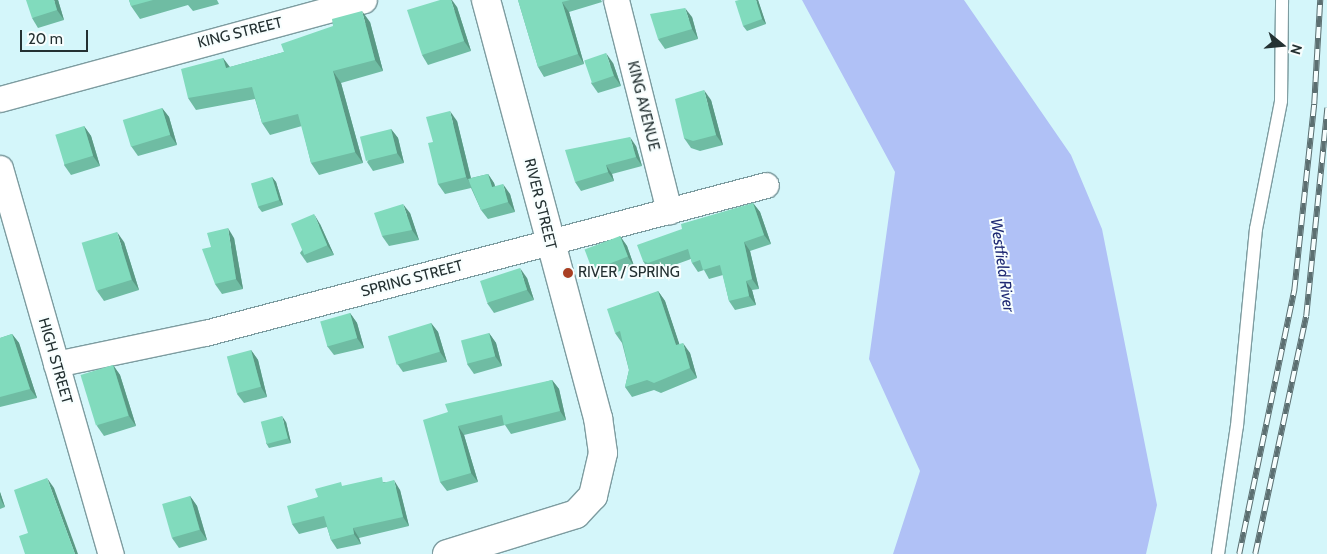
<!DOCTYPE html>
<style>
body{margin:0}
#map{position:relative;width:1327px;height:554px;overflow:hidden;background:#d4f6fa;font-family:Cabin,sans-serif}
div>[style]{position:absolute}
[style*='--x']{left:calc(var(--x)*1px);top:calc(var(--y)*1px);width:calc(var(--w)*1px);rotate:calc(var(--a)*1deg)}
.water>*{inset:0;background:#b0c1f6}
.roads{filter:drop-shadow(1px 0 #7d9ca0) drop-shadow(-1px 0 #7d9ca0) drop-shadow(0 1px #7d9ca0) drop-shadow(0 -1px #7d9ca0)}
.service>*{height:12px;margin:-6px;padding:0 6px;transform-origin:6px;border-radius:6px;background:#fff}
.minor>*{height:25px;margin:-12.5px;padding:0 12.5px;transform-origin:12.5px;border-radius:12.5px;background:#fff}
.tertiary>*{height:28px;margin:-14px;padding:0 14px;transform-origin:14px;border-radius:14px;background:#fff}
.rail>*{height:5.5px;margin-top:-2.75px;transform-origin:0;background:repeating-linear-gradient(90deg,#f7fefe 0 11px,#5c6f71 0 22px);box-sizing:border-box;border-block:1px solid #5c6f71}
.wall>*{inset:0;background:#6fbca3}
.shaded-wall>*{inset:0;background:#5a9984}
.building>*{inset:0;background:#81dbbd;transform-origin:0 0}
.dots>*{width:14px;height:14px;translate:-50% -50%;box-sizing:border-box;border:2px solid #f7fefe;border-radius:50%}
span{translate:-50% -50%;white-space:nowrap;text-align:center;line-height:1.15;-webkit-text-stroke:4px #f7fefe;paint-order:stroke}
.street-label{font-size:15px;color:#243132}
.poi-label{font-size:15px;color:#243132}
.left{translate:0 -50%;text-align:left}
.water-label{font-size:16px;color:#1f2a74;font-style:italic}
.north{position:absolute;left:1257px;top:20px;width:50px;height:50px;-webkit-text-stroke:4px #f7fefe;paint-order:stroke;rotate:107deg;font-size:14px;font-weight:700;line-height:20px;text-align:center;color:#243132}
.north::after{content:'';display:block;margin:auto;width:18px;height:22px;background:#243132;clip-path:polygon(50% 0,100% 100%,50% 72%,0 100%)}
.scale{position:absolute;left:20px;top:30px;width:68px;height:22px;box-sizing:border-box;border:2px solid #243132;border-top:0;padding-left:6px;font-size:15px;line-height:18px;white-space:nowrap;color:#243132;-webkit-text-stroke:4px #f7fefe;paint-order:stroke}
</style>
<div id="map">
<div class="water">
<i style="clip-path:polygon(802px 0,964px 0,1071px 155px,1102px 229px,1157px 505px,1146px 554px,893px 554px,920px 471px,869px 359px,895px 172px)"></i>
</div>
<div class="roads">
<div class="service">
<i style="--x:1218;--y:554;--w:129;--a:-81.6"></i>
<i style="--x:1237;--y:426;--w:198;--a:-84.5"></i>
<i style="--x:1256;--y:229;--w:130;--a:-78.9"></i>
<i style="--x:1281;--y:101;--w:101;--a:-89.4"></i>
</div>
<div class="minor">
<i style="--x:616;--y:0;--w:218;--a:75.9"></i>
<i style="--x:0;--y:99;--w:377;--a:-15.2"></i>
<i style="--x:0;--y:168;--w:402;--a:74"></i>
<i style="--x:56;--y:364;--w:152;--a:-11.8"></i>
<i style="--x:205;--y:333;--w:580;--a:-14.78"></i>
</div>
<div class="tertiary">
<i style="--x:447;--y:554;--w:135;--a:-17.2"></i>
<i style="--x:576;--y:514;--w:25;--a:-47"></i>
<i style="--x:593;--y:496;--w:44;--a:-76.9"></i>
<i style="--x:603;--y:453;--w:35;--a:-98"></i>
<i style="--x:598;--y:418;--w:433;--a:-105"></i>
</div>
</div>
<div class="rail">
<i style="--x:1239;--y:554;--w:269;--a:-78.2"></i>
<i style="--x:1294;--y:291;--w:188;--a:-83.9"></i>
<i style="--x:1314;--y:104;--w:104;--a:-86.7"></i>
<i style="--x:1255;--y:554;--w:243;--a:-77.9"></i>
<i style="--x:1306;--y:316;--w:209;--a:-84.2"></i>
</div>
<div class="wall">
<i style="clip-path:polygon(58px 0,64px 20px,38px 28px,32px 18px)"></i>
<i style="clip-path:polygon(129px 0,217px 0,219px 4px,193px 11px,188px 5px,140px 19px,131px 6px)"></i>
<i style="clip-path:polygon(518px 0,601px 0,602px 2px,569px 12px,584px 64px,544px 77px,538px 67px)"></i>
<i style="clip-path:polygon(758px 0,766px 24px,747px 31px,743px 26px)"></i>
<i style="clip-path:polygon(457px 7px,471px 51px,428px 65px,422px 55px)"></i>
<i style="clip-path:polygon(692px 17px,698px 39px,665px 49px,658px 39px)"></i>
<i style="clip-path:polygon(370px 22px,383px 71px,341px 83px,363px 163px,319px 175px,311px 163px,302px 126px,270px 135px,262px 123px,255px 99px,196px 110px,188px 98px,223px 58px,230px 67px,284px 52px)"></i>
<i style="clip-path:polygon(613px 63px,621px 86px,598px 93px,591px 83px)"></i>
<i style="clip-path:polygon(711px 100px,723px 145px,700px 151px,691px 148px,684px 138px)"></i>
<i style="clip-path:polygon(162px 108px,169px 117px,177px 145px,138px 156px,131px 146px)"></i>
<i style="clip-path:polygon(457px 121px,471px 178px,488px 174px,494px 183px,495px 186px,510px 194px,515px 212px,488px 219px,481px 210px,471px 188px,445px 194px,438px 184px,433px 142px)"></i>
<i style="clip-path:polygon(84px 126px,91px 136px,100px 166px,71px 175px,64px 165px)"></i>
<i style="clip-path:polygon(391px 129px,398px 138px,404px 163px,373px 171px,367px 162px)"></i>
<i style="clip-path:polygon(636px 146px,642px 166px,612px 174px,614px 181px,581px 191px,575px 182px)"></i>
<i style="clip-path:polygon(272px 177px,276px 182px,283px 205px,262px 212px,258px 207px)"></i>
<i style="clip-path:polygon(753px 203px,760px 212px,771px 244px,750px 251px,759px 289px,752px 290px,756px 305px,735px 310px,729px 301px,723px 275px,709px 279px,704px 270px,698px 272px,692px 263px,691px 259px,655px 272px,649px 270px,643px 261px)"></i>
<i style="clip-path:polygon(410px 213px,419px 240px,389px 246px,382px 236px)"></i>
<i style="clip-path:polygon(320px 224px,334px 255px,307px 263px,300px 253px)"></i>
<i style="clip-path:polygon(620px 236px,627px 246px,634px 266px,597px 279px,590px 269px)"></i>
<i style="clip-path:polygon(234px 238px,243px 289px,222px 294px,215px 284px)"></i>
<i style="clip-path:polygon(124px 242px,139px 290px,104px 301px,97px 291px)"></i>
<i style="clip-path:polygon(527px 278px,534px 300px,494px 313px,487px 303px)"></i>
<i style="clip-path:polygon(658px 291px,665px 301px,679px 344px,690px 353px,697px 378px,661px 393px,654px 390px,632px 397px,625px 387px,629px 370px,622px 343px,615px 333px)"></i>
<i style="clip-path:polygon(350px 313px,357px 323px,364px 348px,334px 355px,327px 346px)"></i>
<i style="clip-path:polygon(431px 323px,438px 332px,447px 362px,403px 372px,396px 362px)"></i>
<i style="clip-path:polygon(489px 333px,496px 343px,502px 366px,474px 374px,467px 364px)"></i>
<i style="clip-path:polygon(12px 334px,19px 343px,37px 398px,0 407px,0 338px)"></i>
<i style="clip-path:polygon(251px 350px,258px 360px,267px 397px,244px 403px,237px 394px)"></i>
<i style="clip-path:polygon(113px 365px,120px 375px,136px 426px,104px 436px,97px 426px)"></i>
<i style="clip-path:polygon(552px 380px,559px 389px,566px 420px,511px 434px,505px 425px,464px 435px,478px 482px,447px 491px,440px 482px,448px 412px)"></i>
<i style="clip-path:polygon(286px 422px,291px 443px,269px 448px,266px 443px)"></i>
<i style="clip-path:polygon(385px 482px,400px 490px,409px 526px,359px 538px,361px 544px,337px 549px,331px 540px,327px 527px,299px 534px,292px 524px,318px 497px,344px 486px)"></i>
<i style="clip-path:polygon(0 492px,5px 507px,0 509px)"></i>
<i style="clip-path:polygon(190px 496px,197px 506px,207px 540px,179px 548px,172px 538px)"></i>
</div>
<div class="shaded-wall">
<i style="clip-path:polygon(54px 0,58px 0,64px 20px,57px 10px)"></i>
<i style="clip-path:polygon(451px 0,452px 0,457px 7px,471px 51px,464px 41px)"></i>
<i style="clip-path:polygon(756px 0,758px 0,766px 24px,762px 19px)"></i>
<i style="clip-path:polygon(562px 2px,569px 12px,584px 64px,578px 54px)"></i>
<i style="clip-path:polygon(685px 8px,692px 17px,698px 39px,692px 29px)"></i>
<i style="clip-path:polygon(362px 11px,370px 22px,383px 71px,375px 60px)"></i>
<i style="clip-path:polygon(606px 53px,613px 63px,621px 86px,614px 76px)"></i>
<i style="clip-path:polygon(223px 58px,231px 69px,226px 68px)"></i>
<i style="clip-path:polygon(333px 71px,341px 83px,363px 163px,355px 152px)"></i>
<i style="clip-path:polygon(704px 90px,711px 100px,723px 145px,716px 135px)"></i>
<i style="clip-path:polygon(162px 108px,169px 117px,177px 145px,170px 135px)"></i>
<i style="clip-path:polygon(450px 111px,457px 121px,473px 187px,466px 177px)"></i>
<i style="clip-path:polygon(84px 126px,91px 136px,100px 166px,93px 156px)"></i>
<i style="clip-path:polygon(391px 129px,398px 138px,404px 163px,397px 153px)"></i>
<i style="clip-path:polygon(630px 137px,636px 146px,642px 166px,636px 157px)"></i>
<i style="clip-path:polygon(606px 165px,612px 174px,614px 181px,608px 172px)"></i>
<i style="clip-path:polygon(488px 174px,494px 183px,498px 197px,492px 187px)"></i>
<i style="clip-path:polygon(272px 177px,276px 182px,283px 205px,279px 200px)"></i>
<i style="clip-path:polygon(503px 184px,510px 194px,515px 212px,508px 202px)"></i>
<i style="clip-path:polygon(753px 203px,760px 212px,771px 244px,764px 235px)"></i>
<i style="clip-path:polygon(403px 204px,410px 213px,419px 240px,412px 230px)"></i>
<i style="clip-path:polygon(314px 214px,320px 224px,334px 255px,327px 245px)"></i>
<i style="clip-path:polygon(228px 228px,234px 238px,243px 289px,236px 279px)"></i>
<i style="clip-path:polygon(117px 232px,124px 242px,139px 290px,132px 280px)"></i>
<i style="clip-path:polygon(620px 236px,627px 246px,634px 266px,628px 257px)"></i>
<i style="clip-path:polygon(744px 242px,750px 251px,759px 289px,752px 279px)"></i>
<i style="clip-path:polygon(520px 268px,527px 278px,534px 300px,527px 290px)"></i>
<i style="clip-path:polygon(746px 281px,752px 290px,756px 305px,749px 296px)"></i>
<i style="clip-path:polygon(658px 291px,665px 301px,683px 355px,676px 345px)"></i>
<i style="clip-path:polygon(350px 313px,357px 323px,364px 348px,357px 338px)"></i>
<i style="clip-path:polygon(431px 323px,438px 332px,447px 362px,440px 352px)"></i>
<i style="clip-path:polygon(489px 333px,496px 343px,502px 366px,495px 356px)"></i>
<i style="clip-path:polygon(12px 334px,19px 343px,37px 398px,30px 389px)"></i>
<i style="clip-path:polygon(683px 343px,690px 353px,697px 378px,690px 368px)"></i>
<i style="clip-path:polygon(251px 350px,258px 360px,267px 397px,261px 387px)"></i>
<i style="clip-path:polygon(113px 365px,120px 375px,136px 426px,129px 416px)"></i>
<i style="clip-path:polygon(552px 380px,559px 389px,566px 420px,560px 411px)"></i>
<i style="clip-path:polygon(282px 416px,286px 422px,291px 443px,288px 438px)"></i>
<i style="clip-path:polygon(458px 426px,464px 435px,478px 482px,471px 473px)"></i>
<i style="clip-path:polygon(47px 478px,54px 488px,78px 554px,75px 554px)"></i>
<i style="clip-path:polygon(394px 480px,400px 490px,409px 526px,403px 517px)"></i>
<i style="clip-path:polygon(0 492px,5px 507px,2px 502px,0 497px)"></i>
<i style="clip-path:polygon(190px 496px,197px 506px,207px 540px,200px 530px)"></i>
<i style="clip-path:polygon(353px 528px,359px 538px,361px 544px,354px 534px)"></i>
</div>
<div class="building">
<i style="clip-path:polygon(26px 0,54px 0,57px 10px,32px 18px)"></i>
<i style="clip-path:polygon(129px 0,153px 0,131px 6px)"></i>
<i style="clip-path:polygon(440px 0,451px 0,464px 41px,422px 55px,407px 10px)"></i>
<i style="clip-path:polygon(518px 0,570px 0,562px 2px,578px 54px,538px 67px)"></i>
<i style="clip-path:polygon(739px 0,756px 0,762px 19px,743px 26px,735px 1px)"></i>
<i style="clip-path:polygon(685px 8px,692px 29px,658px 39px,650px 14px)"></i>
<i style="clip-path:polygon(362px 11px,375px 60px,333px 71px,355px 152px,311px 163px,298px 114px,262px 123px,252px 87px,188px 98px,181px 69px,223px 58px,226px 68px,284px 52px,281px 44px,333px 26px,332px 19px)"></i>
<i style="left:606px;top:53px;width:24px;height:23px;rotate:71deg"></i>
<i style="clip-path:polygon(704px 90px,716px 135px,693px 141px,684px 138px,675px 99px)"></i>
<i style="left:162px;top:108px;width:28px;height:41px;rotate:73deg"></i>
<i style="clip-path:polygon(450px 111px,466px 177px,438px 184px,428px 143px,433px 142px,426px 117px)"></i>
<i style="left:84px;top:126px;width:31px;height:30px;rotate:73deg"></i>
<i style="left:391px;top:129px;width:25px;height:32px;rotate:76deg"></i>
<i style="clip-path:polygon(630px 137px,636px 157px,606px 165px,608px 172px,575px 182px,565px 150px)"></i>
<i style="clip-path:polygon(488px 174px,492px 187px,503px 184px,508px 202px,481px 210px,468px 179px)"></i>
<i style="left:272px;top:177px;width:24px;height:22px;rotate:73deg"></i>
<i style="clip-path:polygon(753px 203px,764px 235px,744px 242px,752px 279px,746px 281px,749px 296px,729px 301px,720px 265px,703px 270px,700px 260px,692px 263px,688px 249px,648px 263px,643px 261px,637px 245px,682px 229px,681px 224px)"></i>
<i style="clip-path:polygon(403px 204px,412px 230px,382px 236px,374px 213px)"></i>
<i style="left:314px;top:214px;width:34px;height:25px;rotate:67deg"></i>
<i style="clip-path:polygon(228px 228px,236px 279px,215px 284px,202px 249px,211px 247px,207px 233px)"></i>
<i style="left:117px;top:232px;width:50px;height:37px;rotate:73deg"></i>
<i style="left:620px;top:236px;width:22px;height:38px;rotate:69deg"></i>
<i style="left:520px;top:268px;width:23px;height:42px;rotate:72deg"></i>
<i style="clip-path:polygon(658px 291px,676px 345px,683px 343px,690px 368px,654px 383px,647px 380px,625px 387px,629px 370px,620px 331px,615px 333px,607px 309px)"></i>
<i style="left:350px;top:313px;width:26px;height:31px;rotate:74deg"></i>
<i style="left:431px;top:323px;width:30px;height:45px;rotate:73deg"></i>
<i style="left:489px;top:333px;width:24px;height:29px;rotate:75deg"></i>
<i style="clip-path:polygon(12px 334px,30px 389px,0 397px,0 338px)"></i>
<i style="left:251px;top:350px;width:38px;height:25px;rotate:75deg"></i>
<i style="left:113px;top:365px;width:53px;height:34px;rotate:73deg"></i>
<i style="clip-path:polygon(552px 380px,560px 411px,504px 425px,502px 415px,458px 426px,471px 473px,440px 482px,423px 420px,448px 412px,445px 404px)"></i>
<i style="left:282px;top:416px;width:23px;height:22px;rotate:75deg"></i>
<i style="clip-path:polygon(382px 477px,383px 483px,394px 480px,403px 517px,353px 528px,354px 534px,331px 540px,324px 516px,292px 524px,287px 506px,318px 497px,315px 489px,341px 482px,342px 486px)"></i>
<i style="clip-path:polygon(47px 478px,75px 554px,25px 554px,19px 536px,28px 533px,14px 490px)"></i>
<i style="left:190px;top:496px;width:35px;height:29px;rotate:74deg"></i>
</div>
<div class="dots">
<i style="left:568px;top:273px;background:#a83f23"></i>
</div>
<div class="street-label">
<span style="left:240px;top:33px;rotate:-14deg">KING STREET</span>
<span style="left:643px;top:106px;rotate:76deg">KING AVENUE</span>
<span style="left:540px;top:204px;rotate:76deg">RIVER STREET</span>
<span style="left:412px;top:279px;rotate:-15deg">SPRING STREET</span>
<span style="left:55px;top:361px;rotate:74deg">HIGH STREET</span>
</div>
<div class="poi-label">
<span class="left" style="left:578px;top:273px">RIVER / SPRING</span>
</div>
<div class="water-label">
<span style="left:1002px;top:265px;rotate:82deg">Westfield River</span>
</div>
<div class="north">N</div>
<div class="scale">20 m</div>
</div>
